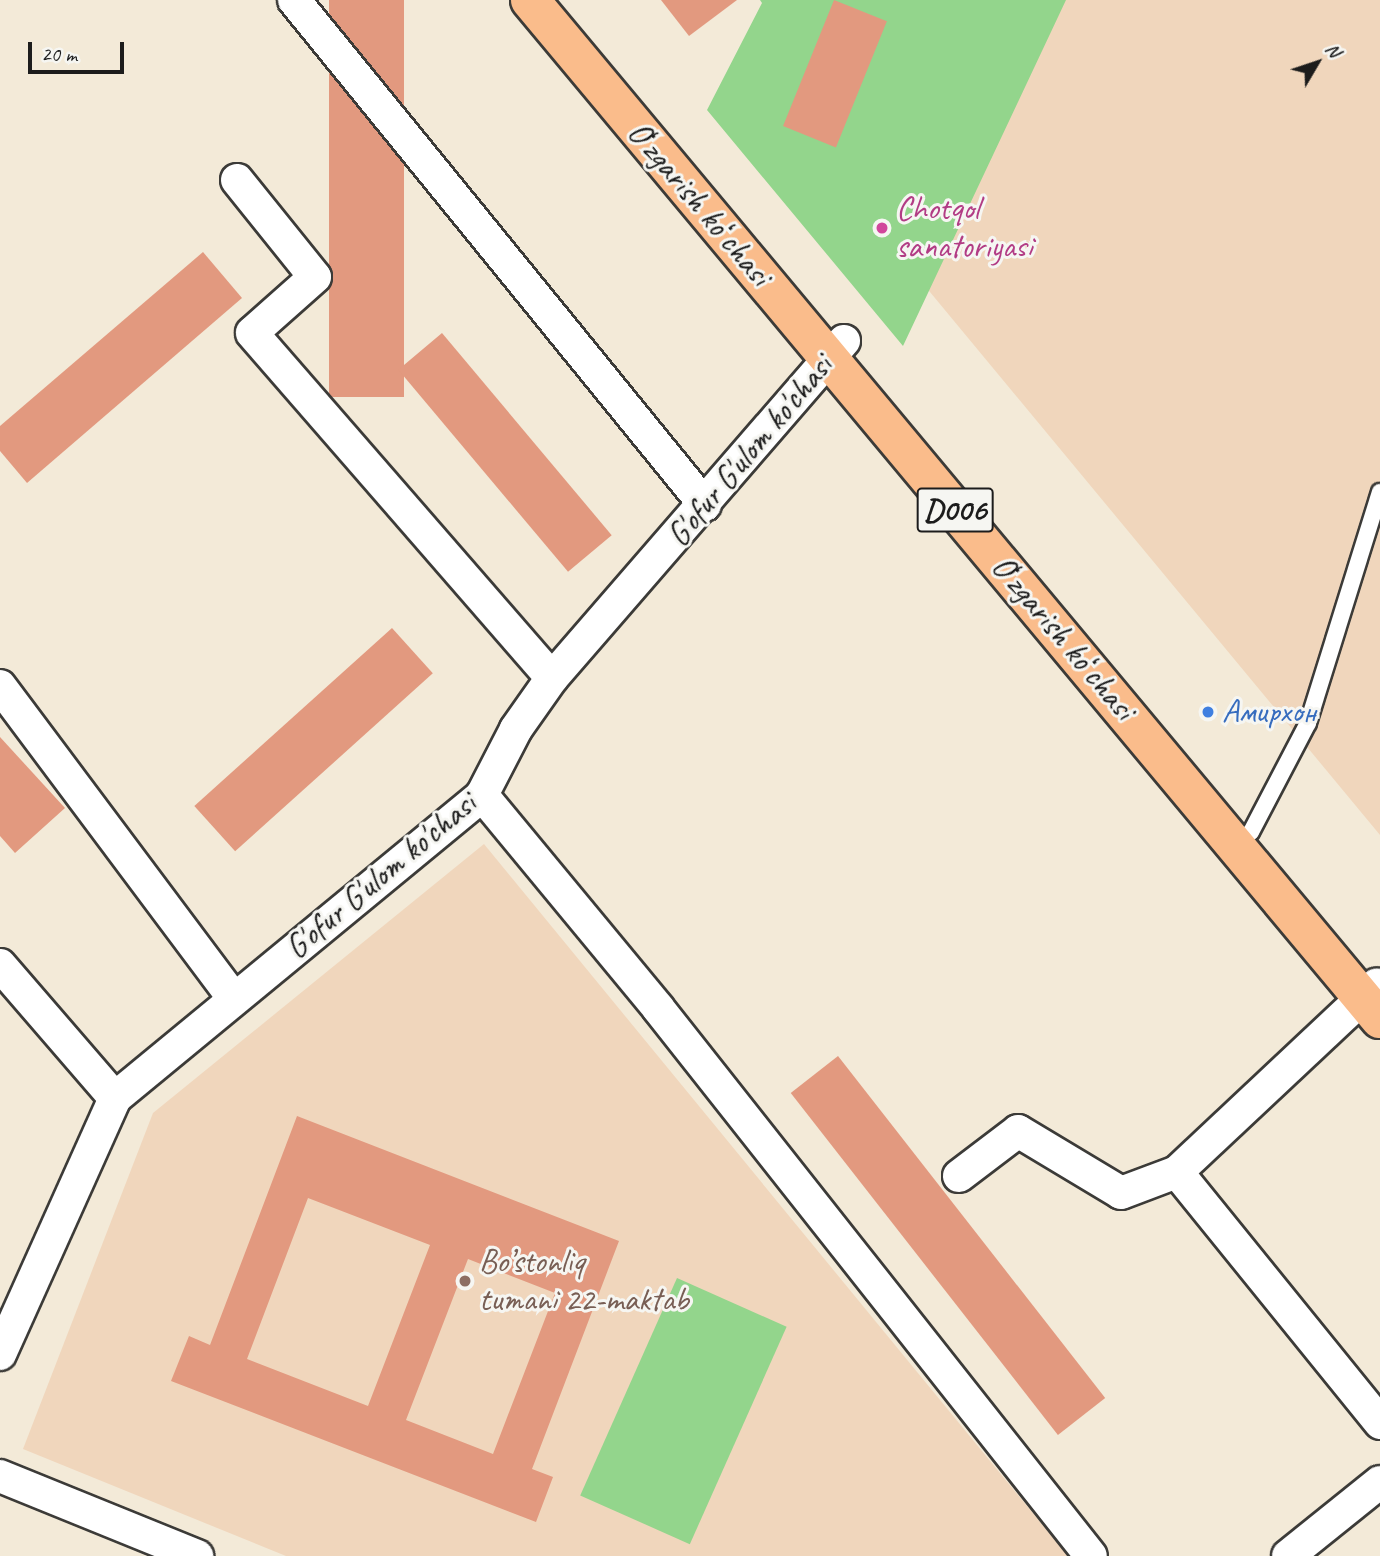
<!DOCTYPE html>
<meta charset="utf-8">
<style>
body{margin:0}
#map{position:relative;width:1380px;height:1556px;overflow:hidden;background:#f3ead8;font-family:Caveat,sans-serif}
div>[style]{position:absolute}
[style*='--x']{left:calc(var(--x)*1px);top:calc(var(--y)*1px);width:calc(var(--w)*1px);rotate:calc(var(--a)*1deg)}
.built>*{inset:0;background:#f0d6bc}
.green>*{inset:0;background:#93d58c;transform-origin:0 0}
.building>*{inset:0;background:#e2997f;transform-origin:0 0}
.roads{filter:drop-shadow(2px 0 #3c3b38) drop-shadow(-2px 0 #3c3b38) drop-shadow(0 2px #3c3b38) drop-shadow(0 -2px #3c3b38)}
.service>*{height:16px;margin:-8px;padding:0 8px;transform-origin:8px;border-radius:8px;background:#fff}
.minor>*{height:32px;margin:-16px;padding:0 16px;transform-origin:16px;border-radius:16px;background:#fff}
.primary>*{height:38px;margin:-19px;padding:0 19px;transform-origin:19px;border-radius:19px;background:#fabc8b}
.dots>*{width:19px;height:19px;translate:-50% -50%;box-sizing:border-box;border:4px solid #f6f6f2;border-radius:50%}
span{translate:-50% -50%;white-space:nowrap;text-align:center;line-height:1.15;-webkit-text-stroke:6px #f6f6f2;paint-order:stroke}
.shield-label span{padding:2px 5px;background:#f6f6f2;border:2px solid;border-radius:5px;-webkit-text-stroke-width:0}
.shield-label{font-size:32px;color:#1c1c1c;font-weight:700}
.street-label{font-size:33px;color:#1c1c1c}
.hotel-label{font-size:33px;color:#b23c85}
.left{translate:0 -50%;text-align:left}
.shop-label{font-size:33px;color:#366cbe}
.education-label{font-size:33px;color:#785e54}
.north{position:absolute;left:1282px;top:28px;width:70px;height:70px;-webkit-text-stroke:5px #f6f6f2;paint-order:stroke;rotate:51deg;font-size:19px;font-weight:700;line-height:28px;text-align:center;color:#1c1c1c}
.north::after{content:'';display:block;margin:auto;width:24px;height:32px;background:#1c1c1c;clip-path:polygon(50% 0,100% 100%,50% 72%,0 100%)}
.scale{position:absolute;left:28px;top:42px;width:96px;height:32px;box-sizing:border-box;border:4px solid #1c1c1c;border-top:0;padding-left:9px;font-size:21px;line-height:24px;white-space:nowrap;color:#1c1c1c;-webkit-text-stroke:5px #f6f6f2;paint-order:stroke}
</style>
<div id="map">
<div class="built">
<i style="clip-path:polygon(1065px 0,1380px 0,1380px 835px,925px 286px)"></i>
<i style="clip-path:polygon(484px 844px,1068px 1556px,286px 1556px,23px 1449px,153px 1113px)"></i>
</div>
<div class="green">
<i style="clip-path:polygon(760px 0,1066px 0,903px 346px,707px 110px,762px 3px)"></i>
<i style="left:677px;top:1278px;width:120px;height:238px;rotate:24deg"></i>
</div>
<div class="building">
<i style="left:329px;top:0;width:75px;height:397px"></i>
<i style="clip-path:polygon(661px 0,737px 0,689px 36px)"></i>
<i style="left:834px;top:0;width:57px;height:136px;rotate:22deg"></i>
<i style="clip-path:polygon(203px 252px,242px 298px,27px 483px,0 451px,0 426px)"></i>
<i style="left:442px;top:333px;width:264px;height:57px;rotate:50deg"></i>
<i style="left:392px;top:628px;width:61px;height:266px;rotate:48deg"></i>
<i style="clip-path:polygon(0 737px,65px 808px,15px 853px,0 836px)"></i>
<i style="left:838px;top:1056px;width:434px;height:60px;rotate:52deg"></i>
<i style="clip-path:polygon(evenodd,297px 1116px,619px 1241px,532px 1469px,553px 1477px,536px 1522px,171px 1381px,189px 1336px,210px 1345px,297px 1116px,308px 1198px,430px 1245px,368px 1406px,247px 1359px,308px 1198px,297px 1116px,468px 1259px,555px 1293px,493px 1454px,406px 1420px,468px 1259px)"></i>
</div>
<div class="roads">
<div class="service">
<i style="--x:1236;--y:844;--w:19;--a:-39"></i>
<i style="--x:1251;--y:832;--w:123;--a:-62.4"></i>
<i style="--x:1308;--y:723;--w:242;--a:-72.7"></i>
</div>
<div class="minor">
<i style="--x:294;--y:0;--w:651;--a:50.86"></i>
<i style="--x:237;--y:180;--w:124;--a:51.2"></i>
<i style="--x:315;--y:277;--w:84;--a:138.4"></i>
<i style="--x:252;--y:333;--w:457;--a:49"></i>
<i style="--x:0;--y:686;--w:389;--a:53.2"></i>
<i style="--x:482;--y:795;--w:276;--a:50.4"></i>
<i style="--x:658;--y:1008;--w:698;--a:51.69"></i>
<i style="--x:0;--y:965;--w:176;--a:49.2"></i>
<i style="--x:1177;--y:1172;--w:274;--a:-43.2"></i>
<i style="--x:959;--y:1176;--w:74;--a:-37.3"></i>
<i style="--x:1018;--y:1131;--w:120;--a:31"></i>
<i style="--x:1121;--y:1193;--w:60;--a:-20.6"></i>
<i style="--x:1177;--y:1172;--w:323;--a:51"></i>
<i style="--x:0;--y:1354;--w:281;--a:-65.8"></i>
<i style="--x:115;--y:1098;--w:476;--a:-39.5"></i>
<i style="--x:482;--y:795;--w:74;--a:-62.7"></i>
<i style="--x:516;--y:729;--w:62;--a:-54.8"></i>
<i style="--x:552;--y:678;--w:446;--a:-49.1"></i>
<i style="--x:0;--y:1476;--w:213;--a:22.1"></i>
<i style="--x:1288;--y:1556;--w:118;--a:-38.8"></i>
</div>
<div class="primary">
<i style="--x:530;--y:0;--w:1327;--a:50.17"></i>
</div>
</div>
<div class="dots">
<i style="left:882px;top:228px;background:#d1479c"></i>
<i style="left:1208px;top:712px;background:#3f7fe0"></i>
<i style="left:465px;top:1281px;background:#8d6e63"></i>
</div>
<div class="shield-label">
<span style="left:955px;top:510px">D006</span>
</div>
<div class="street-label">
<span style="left:699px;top:204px;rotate:50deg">Oʻzgarish koʻchasi</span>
<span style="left:750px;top:451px;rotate:-50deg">G'ofur G'ulom ko'chasi</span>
<span style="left:1063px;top:638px;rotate:50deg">Oʻzgarish koʻchasi</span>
<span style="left:381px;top:876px;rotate:-40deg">G'ofur G'ulom ko'chasi</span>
</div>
<div class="hotel-label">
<span class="left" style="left:896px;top:228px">Chotqol<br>sanatoriyasi</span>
</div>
<div class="shop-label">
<span class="left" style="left:1222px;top:712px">Амирхон</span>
</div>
<div class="education-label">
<span class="left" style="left:479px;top:1281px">Bo’stonliq<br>tumani 22-maktab</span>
</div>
<div class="north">N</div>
<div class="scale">20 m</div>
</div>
